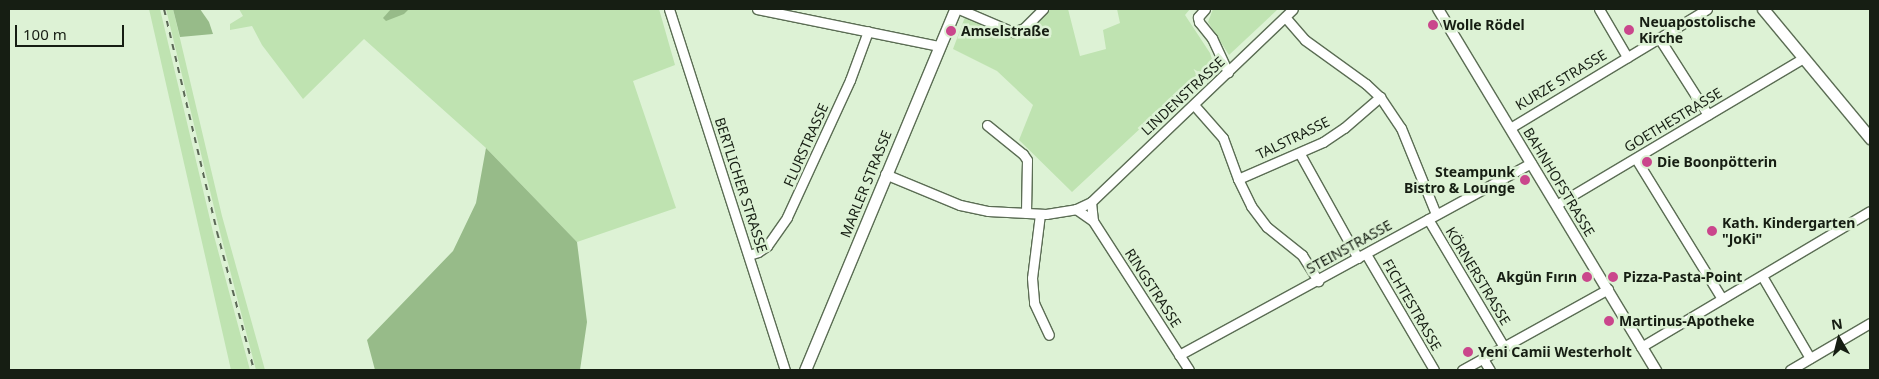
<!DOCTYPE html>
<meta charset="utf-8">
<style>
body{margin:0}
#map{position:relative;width:1879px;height:379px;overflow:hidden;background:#ddf2d5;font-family:"Noto Sans",sans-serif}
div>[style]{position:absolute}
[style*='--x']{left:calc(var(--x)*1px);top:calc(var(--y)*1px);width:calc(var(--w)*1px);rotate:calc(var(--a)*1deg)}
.green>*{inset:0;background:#bfe3b1}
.forest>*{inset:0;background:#97bb89}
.roads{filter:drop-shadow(1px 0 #5b6d54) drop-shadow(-1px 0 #5b6d54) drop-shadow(0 1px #5b6d54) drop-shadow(0 -1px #5b6d54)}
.minor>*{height:9px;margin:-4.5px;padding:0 4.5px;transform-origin:4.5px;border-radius:4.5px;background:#fff}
.tertiary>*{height:10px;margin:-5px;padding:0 5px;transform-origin:5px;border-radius:5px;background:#fff}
.secondary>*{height:11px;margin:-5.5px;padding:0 5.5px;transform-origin:5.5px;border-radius:5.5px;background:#fff}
.rail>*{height:2px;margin-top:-1px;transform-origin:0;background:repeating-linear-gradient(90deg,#5c6857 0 6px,transparent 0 12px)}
.dots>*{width:14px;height:14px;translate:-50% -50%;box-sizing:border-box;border:2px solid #ddf2d5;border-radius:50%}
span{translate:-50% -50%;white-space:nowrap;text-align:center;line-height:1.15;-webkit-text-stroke:5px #ddf2d5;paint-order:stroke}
.poi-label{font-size:14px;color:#161e13;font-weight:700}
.left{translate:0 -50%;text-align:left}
.right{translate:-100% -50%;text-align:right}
.street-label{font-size:14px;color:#161e13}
.frame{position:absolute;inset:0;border:10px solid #161e13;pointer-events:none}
.north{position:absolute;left:1814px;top:314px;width:50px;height:50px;-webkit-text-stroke:4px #ddf2d5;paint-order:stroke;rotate:352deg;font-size:14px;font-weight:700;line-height:20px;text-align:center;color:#161e13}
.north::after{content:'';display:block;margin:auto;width:18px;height:22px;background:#161e13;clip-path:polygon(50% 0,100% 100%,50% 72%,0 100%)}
.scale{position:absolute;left:15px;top:25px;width:109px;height:22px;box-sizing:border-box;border:2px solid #161e13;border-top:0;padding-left:6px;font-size:15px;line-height:18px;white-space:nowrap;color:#161e13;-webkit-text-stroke:4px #ddf2d5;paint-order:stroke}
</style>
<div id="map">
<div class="green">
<i style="clip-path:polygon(149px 9px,160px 9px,213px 232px,250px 370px,231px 370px)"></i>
<i style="clip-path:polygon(166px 9px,173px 9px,222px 216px,265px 370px,256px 370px,220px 232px)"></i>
<i style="clip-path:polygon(239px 9px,659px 9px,675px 65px,633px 81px,676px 208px,577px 242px,486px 148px,364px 39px,303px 99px,262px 45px,252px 26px,230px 30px,230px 24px,243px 16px)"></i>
<i style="clip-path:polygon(1048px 9px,1068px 9px,1080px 56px,1106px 49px,1103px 30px,1120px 23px,1117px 9px,1190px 9px,1185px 15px,1210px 53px,1214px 65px,1199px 72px,1174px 100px,1144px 125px,1072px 192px,1019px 140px,1033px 105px,997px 71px,953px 49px,965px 17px,1018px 39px)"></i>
<i style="clip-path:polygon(1213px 9px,1278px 9px,1229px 55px,1208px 22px)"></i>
</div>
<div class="forest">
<i style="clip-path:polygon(173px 9px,200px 9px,209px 22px,213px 34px,180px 37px)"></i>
<i style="clip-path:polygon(391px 9px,409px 9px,404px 14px,386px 21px,383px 18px)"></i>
<i style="clip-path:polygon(486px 148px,577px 242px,587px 322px,580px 370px,375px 370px,367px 340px,453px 251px,476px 203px)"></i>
</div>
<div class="roads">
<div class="minor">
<i style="--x:669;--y:9;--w:379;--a:72.2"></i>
<i style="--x:757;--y:9;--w:186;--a:11.5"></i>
<i style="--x:959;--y:9;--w:59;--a:23.1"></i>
<i style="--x:1013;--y:32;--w:12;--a:-20"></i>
<i style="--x:1024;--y:28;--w:27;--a:-45"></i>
<i style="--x:1205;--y:9;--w:11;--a:131"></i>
<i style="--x:1198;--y:17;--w:5;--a:79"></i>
<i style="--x:1199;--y:22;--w:21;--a:51"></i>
<i style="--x:1212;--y:38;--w:38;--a:65"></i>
<i style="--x:1599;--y:9;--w:56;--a:59.7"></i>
<i style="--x:1285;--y:17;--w:30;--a:49"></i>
<i style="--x:1305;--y:40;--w:75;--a:35.8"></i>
<i style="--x:1366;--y:84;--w:19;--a:43"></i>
<i style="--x:1380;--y:97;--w:37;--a:56"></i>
<i style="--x:1401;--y:128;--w:93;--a:67.9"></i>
<i style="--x:1659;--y:38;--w:91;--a:57.5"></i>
<i style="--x:1194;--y:105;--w:44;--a:48.7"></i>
<i style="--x:1223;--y:138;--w:44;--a:69.9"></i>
<i style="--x:1238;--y:179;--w:30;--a:64"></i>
<i style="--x:1251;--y:206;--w:26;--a:53"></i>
<i style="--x:1267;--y:227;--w:45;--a:38.7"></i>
<i style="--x:1302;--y:255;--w:31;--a:58"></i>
<i style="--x:987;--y:125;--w:46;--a:38.9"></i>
<i style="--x:1023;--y:154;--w:7;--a:56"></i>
<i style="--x:1027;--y:160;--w:53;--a:91.1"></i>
<i style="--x:1510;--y:128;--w:230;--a:-31.1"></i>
<i style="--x:1300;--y:154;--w:119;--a:60.9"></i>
<i style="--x:1636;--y:159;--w:164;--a:58.4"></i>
<i style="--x:885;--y:174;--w:81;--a:22.5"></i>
<i style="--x:960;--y:205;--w:29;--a:12"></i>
<i style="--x:988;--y:211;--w:58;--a:3"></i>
<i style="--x:1046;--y:214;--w:30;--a:-9"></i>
<i style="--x:1076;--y:209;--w:17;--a:-25"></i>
<i style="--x:1091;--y:202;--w:279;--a:-43.7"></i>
<i style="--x:1238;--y:179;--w:93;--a:-23.5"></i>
<i style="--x:1323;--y:142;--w:25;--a:-34"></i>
<i style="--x:1344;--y:128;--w:48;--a:-40.7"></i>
<i style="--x:1091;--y:202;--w:19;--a:84"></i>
<i style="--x:1093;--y:221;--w:177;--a:57.2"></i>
<i style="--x:1556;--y:205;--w:288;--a:-30.7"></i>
<i style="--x:1076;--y:209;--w:21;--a:35"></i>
<i style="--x:1040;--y:214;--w:64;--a:97.1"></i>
<i style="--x:1032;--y:278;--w:25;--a:85"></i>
<i style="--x:1034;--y:303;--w:35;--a:65"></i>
<i style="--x:1428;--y:219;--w:149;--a:59.3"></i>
<i style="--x:1366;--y:254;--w:134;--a:59.6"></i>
<i style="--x:749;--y:255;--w:9;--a:-18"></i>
<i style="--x:758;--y:252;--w:11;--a:-34"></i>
<i style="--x:767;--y:246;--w:35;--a:-55"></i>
<i style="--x:787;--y:217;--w:151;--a:-65.3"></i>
<i style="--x:850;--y:80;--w:52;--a:-69.8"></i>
<i style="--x:1762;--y:276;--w:95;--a:59.7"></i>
<i style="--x:1641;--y:347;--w:266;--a:-30.7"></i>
<i style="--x:1179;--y:355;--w:401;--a:-28.6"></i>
<i style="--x:1483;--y:359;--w:13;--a:58"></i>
<i style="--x:1462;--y:370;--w:167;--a:-29"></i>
<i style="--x:1790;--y:370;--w:93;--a:-30.4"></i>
</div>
<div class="tertiary">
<i style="--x:1438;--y:9;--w:422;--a:58.9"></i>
</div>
<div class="secondary">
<i style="--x:1763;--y:9;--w:168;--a:50.3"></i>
<i style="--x:805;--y:370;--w:391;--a:-67.4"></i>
</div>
</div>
<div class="rail">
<i style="--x:164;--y:9;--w:229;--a:76.6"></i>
<i style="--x:217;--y:232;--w:143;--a:75"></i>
</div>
<div class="dots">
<i style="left:1433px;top:25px;background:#ca468c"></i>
<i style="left:1629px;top:30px;background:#ca468c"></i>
<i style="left:951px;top:31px;background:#ca468c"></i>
<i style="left:1647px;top:162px;background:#ca468c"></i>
<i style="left:1525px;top:180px;background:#ca468c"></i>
<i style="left:1712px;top:231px;background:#ca468c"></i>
<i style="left:1587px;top:277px;background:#ca468c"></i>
<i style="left:1613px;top:277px;background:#ca468c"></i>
<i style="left:1609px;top:321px;background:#ca468c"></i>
<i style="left:1468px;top:352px;background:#ca468c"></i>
</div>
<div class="poi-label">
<span class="left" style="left:1639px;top:30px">Neuapostolische<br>Kirche</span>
<span class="left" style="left:1443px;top:25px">Wolle Rödel</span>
<span class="left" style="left:961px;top:31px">Amselstraße</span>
<span class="left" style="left:1657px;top:162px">Die Boonpötterin</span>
<span class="right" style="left:1515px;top:180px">Steampunk<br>Bistro &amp; Lounge</span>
<span class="left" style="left:1722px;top:231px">Kath. Kindergarten<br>"JoKi"</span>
<span class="right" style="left:1577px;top:277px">Akgün Fırın</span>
<span class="left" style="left:1623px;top:277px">Pizza-Pasta-Point</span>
<span class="left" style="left:1619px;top:321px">Martinus-Apotheke</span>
<span class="left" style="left:1478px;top:352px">Yeni Camii Westerholt</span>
</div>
<div class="street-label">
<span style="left:1561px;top:80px;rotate:-31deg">KURZE STRASSE</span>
<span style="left:1183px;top:96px;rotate:-43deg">LINDENSTRASSE</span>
<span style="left:1673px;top:120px;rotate:-31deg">GOETHESTRASSE</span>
<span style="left:1293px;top:138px;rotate:-26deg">TALSTRASSE</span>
<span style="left:806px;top:145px;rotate:-66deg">FLURSTRASSE</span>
<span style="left:1559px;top:182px;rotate:59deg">BAHNHOFSTRASSE</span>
<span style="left:866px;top:184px;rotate:-68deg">MARLER STRASSE</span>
<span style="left:741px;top:185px;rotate:72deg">BERTLICHER STRASSE</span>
<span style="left:1349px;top:247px;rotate:-29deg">STEINSTRASSE</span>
<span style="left:1478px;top:276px;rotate:59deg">KÖRNERSTRASSE</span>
<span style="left:1153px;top:288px;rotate:57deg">RINGSTRASSE</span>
<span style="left:1412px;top:305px;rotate:60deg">FICHTESTRASSE</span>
</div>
<div class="frame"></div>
<div class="north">N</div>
<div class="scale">100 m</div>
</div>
